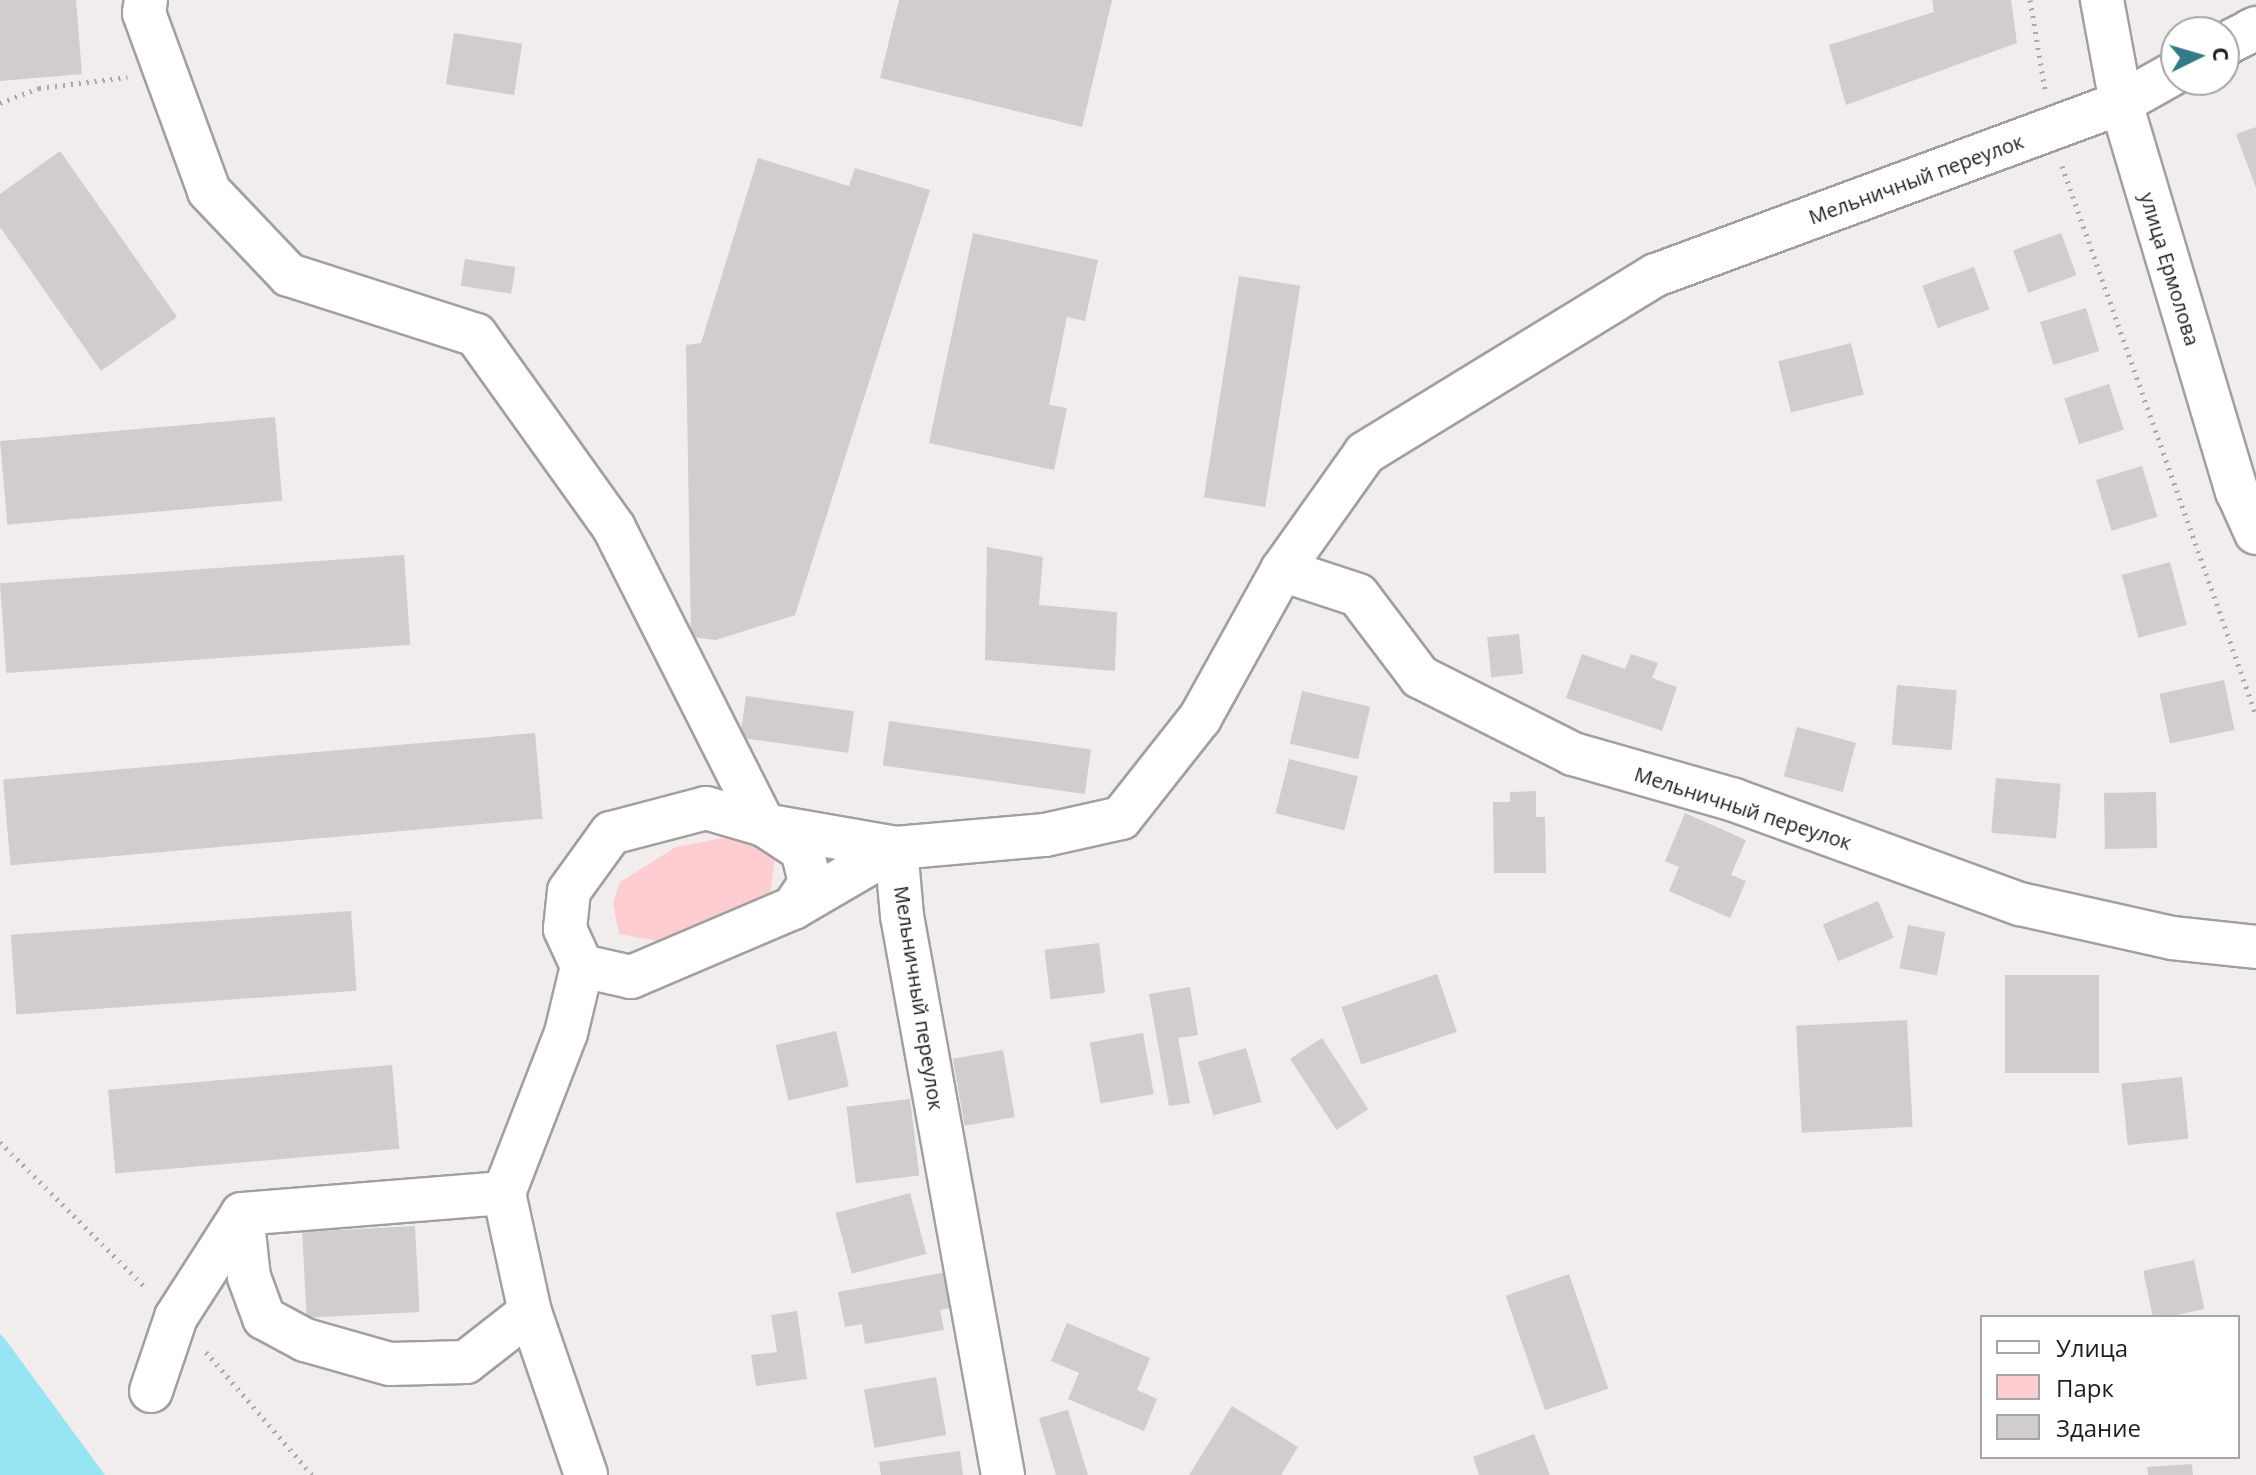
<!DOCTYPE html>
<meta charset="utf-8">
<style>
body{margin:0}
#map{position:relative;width:2256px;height:1475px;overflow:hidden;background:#f1eded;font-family:"Open Sans",sans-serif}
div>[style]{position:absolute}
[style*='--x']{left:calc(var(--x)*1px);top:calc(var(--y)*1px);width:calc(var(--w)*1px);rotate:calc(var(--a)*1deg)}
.green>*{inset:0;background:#fdcdd1}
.water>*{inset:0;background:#97e5f3}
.building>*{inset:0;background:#d1cdcd;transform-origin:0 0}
.path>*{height:5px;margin-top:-2.5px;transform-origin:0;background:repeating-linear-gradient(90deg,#aca9a9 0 2px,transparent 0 8px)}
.roads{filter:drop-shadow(2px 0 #a29f9f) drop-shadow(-2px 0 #a29f9f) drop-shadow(0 2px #a29f9f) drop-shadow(0 -2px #a29f9f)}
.minor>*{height:42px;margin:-21px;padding:0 21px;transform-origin:21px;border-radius:21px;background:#fff}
span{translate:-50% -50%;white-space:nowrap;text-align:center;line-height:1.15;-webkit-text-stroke:6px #fff;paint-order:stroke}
.street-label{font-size:20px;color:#1f1d1d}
.legend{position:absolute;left:1980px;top:1315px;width:260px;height:144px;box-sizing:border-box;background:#fff;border:2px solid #a5a5a5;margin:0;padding:10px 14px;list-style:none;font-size:24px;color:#1f1d1d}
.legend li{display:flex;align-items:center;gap:16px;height:40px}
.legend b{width:40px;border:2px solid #a5a5a5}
.north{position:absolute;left:2160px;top:16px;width:80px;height:80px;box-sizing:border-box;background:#fff;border:2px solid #a5a5a5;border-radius:50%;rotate:85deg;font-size:22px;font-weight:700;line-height:32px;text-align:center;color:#1f1d1d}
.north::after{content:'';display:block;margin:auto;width:28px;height:36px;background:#357b87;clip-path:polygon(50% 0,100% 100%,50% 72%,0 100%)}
</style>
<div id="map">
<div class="green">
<i style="clip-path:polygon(738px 835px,775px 857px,769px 903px,667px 943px,619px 934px,613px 903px,620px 882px,676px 847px)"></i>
</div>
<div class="water">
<i style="clip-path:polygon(0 1334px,5px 1339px,105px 1475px,0 1475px)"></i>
</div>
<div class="building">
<i style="clip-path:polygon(0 0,76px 0,82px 74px,0 81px)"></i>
<i style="clip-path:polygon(899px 0,1112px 0,1082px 127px,880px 78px)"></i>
<i style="clip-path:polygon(1932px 0,2011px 0,2017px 43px,1846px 105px,1829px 45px,1934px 12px)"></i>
<i style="left:454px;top:33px;width:69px;height:52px;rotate:9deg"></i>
<i style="clip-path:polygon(2256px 127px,2256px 188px,2236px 134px)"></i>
<i style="clip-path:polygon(60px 151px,177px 317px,101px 371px,0 227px,0 194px)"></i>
<i style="clip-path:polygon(758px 158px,849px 186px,855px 168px,930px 190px,795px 615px,716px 640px,691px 637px,686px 345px,701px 343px)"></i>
<i style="clip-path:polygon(973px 233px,1098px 260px,1085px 321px,1067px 317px,1049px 405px,1067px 408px,1054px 470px,929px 443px)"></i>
<i style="left:2061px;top:233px;width:45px;height:51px;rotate:70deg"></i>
<i style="left:465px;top:259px;width:51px;height:27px;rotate:9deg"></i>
<i style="left:1974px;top:267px;width:45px;height:55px;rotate:70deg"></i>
<i style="left:1239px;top:276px;width:62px;height:224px;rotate:9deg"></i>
<i style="left:2086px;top:308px;width:45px;height:48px;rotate:73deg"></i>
<i style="left:1851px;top:343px;width:53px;height:75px;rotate:76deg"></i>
<i style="left:2109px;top:384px;width:48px;height:47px;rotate:72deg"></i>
<i style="left:275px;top:417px;width:84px;height:276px;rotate:85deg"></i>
<i style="left:2142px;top:466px;width:53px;height:48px;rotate:73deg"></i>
<i style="clip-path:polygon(987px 547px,1043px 557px,1039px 605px,1117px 612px,1115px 671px,985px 660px)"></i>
<i style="left:404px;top:555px;width:90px;height:405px;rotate:86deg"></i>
<i style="left:2170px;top:562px;width:65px;height:50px;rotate:75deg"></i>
<i style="left:1519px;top:634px;width:40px;height:32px;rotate:84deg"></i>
<i style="clip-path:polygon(1582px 654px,1625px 669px,1631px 654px,1658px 663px,1652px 678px,1677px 687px,1662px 731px,1566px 698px)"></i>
<i style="left:2224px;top:680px;width:51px;height:66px;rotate:78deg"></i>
<i style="left:1897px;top:685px;width:60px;height:60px;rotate:5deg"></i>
<i style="left:1302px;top:691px;width:70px;height:54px;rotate:13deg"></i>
<i style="left:746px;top:696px;width:109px;height:42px;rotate:8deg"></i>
<i style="left:889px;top:721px;width:204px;height:45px;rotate:8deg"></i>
<i style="left:1797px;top:727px;width:61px;height:51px;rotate:15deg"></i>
<i style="left:535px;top:733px;width:86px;height:534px;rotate:85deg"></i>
<i style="left:1289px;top:759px;width:71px;height:56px;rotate:14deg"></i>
<i style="left:1996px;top:778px;width:65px;height:55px;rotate:5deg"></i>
<i style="clip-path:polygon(1536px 791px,1536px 817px,1545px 817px,1546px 873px,1494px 873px,1493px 802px,1510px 802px,1510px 792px)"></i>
<i style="left:2156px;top:792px;width:56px;height:52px;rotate:89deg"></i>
<i style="clip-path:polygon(1685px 813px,1746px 840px,1731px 875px,1746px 881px,1730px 918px,1669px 891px,1679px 867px,1665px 861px)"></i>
<i style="left:1878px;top:901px;width:40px;height:60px;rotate:67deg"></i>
<i style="left:351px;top:911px;width:80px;height:341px;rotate:86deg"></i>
<i style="left:1908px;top:925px;width:38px;height:44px;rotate:11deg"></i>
<i style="left:1099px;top:943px;width:50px;height:55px;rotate:83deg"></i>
<i style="left:1437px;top:974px;width:61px;height:101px;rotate:71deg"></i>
<i style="left:2005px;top:975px;width:94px;height:98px"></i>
<i style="clip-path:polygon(1190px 987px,1198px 1035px,1178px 1038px,1190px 1103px,1169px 1106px,1149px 994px)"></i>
<i style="left:1907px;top:1020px;width:107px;height:111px;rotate:87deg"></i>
<i style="left:836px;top:1031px;width:57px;height:62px;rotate:77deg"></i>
<i style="left:1143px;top:1033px;width:62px;height:54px;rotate:80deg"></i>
<i style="left:1322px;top:1038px;width:85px;height:38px;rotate:57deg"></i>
<i style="left:1246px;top:1048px;width:56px;height:50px;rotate:74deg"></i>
<i style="left:1003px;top:1050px;width:68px;height:51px;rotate:80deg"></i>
<i style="left:392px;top:1065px;width:84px;height:285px;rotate:85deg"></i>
<i style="left:2182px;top:1077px;width:62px;height:61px;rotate:84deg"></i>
<i style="left:910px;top:1099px;width:77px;height:64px;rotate:83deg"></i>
<i style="left:910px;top:1193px;width:63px;height:77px;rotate:75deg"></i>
<i style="left:415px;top:1226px;width:86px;height:113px;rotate:87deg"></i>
<i style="left:2194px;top:1260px;width:50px;height:52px;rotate:78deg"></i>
<i style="clip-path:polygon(947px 1272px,954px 1307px,940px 1310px,944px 1330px,865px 1344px,862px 1324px,845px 1327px,838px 1292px)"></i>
<i style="left:1569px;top:1274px;width:121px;height:67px;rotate:71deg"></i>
<i style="clip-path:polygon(797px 1311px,807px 1379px,756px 1386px,751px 1355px,777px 1352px,771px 1315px)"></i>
<i style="clip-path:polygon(1067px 1323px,1150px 1358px,1137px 1390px,1157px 1399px,1144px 1431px,1068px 1399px,1079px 1373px,1051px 1361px)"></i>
<i style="left:936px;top:1377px;width:59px;height:73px;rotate:80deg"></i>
<i style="clip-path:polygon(1232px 1406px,1298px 1447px,1281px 1475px,1189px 1475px)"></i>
<i style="clip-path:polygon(1068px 1410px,1088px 1475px,1056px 1475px,1039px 1418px)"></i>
<i style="clip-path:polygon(1534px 1434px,1550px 1475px,1479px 1475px,1473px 1457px)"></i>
<i style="clip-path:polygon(960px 1451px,963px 1475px,881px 1475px,879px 1462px)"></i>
<i style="clip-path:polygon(2192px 1464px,2193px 1475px,2148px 1475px,2147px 1467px)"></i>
</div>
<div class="path">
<i style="--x:2030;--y:0;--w:91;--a:80.5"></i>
<i style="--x:0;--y:103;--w:42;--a:-21"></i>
<i style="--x:39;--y:88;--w:89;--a:-7.1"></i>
<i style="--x:2062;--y:166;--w:582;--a:70.54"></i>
<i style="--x:0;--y:1142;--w:208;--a:45"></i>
<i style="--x:206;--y:1352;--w:162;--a:49.2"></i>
</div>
<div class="roads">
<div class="minor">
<i style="--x:146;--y:0;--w:13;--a:99"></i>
<i style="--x:144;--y:13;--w:189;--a:69.9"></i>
<i style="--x:209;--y:191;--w:116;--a:46.4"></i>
<i style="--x:289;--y:275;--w:196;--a:17.8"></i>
<i style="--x:476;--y:335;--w:237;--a:54.4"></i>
<i style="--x:614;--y:528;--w:333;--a:63.2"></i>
<i style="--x:764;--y:825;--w:134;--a:9.9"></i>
<i style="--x:2102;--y:0;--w:105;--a:79.5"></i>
<i style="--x:2121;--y:103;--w:405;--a:73.4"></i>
<i style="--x:2237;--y:491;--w:46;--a:65.7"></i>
<i style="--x:2224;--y:45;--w:36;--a:-28"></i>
<i style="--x:1282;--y:570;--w:80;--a:18.2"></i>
<i style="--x:1358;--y:595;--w:103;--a:52.9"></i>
<i style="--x:1420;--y:677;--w:171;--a:26.7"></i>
<i style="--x:1573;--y:754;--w:167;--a:15.9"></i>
<i style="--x:1734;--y:800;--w:304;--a:20"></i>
<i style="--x:2020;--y:904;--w:156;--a:12.6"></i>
<i style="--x:2172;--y:938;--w:84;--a:6.1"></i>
<i style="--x:793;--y:908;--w:119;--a:-30.2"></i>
<i style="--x:582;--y:966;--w:41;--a:-114.7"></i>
<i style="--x:565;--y:929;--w:38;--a:-84"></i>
<i style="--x:569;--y:891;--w:72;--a:-54.1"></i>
<i style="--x:611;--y:833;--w:98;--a:-14.7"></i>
<i style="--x:706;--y:808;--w:60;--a:16.3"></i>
<i style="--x:764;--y:825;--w:45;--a:33.3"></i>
<i style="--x:802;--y:850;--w:34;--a:76"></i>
<i style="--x:810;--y:883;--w:30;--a:124"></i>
<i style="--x:793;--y:908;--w:176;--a:156.9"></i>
<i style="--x:631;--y:977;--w:50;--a:-167.3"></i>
<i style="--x:582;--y:966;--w:69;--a:103.4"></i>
<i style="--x:566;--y:1033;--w:172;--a:111.2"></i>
<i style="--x:504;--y:1193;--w:122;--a:77.7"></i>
<i style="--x:530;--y:1312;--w:172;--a:71"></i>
<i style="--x:242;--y:1214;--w:63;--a:83.7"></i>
<i style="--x:249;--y:1277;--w:44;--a:69.9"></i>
<i style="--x:264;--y:1318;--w:47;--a:28.2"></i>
<i style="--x:305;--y:1340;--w:88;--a:15.8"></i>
<i style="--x:390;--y:1364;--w:76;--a:-1.5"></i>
<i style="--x:466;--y:1362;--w:81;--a:-38"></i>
<i style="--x:151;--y:1391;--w:78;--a:-71.3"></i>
<i style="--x:176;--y:1317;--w:122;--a:-57.3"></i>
<i style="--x:242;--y:1214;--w:263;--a:-4.6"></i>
<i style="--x:1003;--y:1475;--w:568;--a:-100.24"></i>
<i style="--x:902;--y:916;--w:68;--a:-95"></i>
<i style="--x:896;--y:848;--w:150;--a:-5"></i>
<i style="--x:1045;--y:835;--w:78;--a:-12.6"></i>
<i style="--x:1121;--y:818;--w:127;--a:-51.7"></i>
<i style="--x:1200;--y:718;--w:169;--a:-61"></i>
<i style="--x:1282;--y:570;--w:143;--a:-54.6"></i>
<i style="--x:1365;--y:453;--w:341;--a:-31.5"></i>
<i style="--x:1656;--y:275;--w:496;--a:-20.3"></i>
<i style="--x:2121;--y:103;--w:63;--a:-29.4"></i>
</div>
</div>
<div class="street-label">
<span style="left:1916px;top:179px;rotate:-20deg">Мельничный переулок</span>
<span style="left:2170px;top:269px;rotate:73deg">улица Ермолова</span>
<span style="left:1743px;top:808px;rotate:18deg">Мельничный переулок</span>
<span style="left:919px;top:998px;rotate:81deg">Мельничный переулок</span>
</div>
<ul class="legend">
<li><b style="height:10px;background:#fff"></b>Улица</li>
<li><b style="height:22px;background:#fdcdd1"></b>Парк</li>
<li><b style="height:22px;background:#d1cdcd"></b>Здание</li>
</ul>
<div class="north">С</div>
</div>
